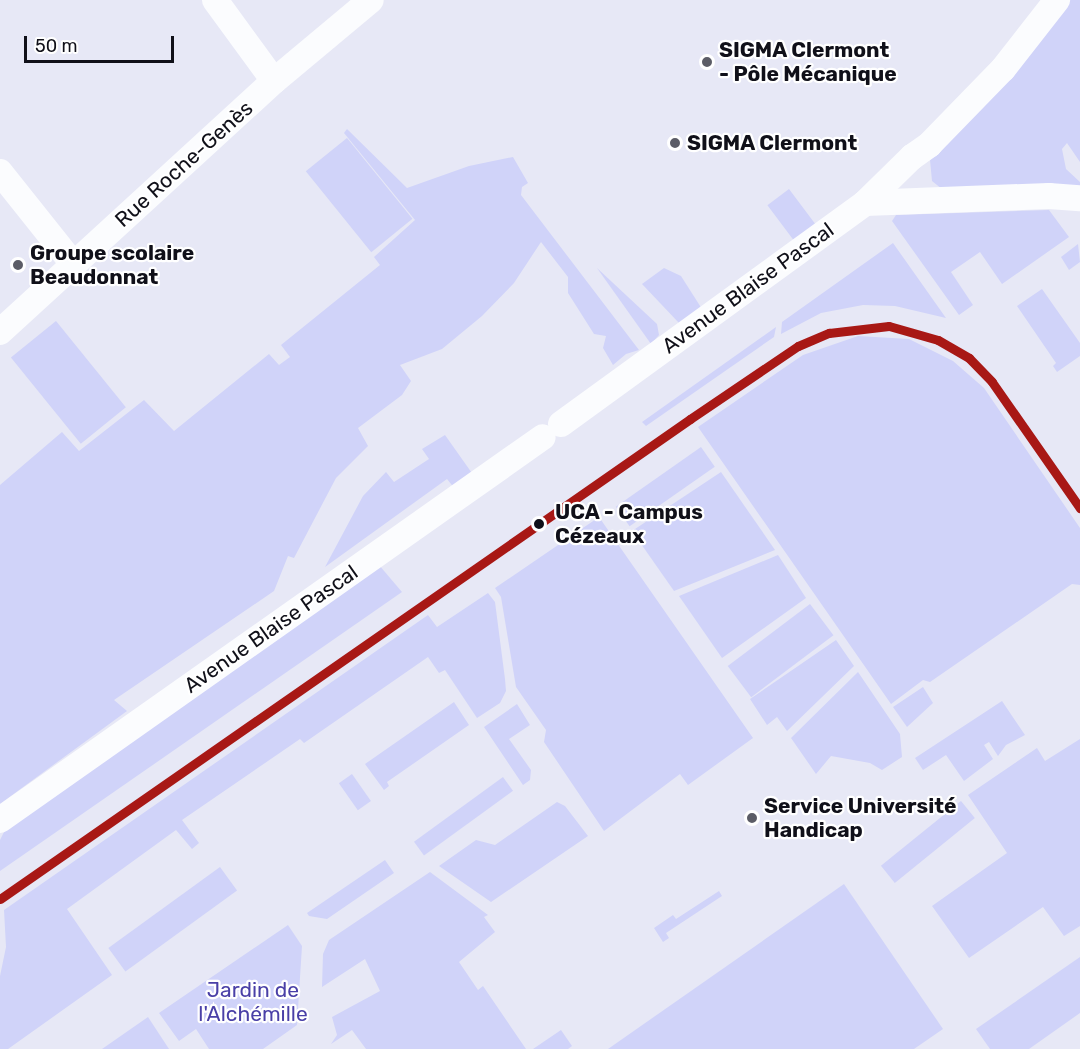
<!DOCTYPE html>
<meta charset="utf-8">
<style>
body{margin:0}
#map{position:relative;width:1080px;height:1049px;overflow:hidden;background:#e7e8f6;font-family:Rubik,sans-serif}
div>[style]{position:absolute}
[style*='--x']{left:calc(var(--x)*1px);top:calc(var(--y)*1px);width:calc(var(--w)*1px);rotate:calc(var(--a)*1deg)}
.green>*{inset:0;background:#d0d3f9;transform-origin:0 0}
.minor>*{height:26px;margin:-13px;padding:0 13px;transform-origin:13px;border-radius:13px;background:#fbfcfe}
.tram-1>*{height:9px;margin:-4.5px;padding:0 4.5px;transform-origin:4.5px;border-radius:4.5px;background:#a81815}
.dots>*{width:16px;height:16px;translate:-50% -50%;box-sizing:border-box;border:3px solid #fff;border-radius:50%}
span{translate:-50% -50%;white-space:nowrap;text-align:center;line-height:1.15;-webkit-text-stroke:4.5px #fff;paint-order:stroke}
.poi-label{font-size:21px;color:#101019;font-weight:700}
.left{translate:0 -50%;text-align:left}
.street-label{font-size:21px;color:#101019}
.stop-label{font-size:21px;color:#101019;font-weight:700}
.park-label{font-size:21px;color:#4a40a7}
.scale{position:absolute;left:24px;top:36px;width:150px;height:27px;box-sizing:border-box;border:3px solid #101019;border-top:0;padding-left:8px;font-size:18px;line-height:21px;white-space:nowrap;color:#101019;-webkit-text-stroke:4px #fff;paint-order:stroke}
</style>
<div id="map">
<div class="green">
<i style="clip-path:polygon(1070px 0,1080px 0,1080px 162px,1067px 143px,1062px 149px,1066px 169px,1080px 182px,1080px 190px,942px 189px,932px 181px,930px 160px,1008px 75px)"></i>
<i style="clip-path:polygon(347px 129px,407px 188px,469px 166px,513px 157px,528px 183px,522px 187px,521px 195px,639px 350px,626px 354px,613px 365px,603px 348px,606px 336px,594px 334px,568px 293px,568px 277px,541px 242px,514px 283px,482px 316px,442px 349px,400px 365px,411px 381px,402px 395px,358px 428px,368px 446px,336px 478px,294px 558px,288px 556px,274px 591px,114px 700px,127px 711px,0 804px,0 485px,62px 432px,79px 451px,144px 400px,174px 431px,269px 354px,279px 365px,290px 357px,281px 345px,380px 265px,374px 257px,415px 220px,344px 133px)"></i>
<i style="left:347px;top:138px;width:104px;height:53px;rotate:51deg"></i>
<i style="left:789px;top:189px;width:44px;height:27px;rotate:53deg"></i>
<i style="clip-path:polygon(1049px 210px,1069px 237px,1002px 284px,980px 252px,951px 272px,973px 305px,959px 315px,892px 221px,896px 215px)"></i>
<i style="clip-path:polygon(893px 243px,946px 318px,895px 306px,863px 305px,821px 313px,781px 334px,782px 322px)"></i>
<i style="clip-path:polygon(1078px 244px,1080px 262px,1069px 270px,1061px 257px)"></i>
<i style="clip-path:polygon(597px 268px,657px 324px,659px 335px,651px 344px)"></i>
<i style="clip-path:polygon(664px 268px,681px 276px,702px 309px,679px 323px,642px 284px)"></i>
<i style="clip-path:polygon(1042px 289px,1080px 343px,1080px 356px,1057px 372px,1053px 366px,1056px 363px,1017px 306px)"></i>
<i style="left:56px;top:321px;width:111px;height:58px;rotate:51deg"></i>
<i style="clip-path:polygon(776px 327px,774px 337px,646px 426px,642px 422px)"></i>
<i style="clip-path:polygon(858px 336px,909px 339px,953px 361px,984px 388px,1080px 528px,1080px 585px,1072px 584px,930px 682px,923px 680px,891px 704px,698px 427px,803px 355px)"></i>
<i style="clip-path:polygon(445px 435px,474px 476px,455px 489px,447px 479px,325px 567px,363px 496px,386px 472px,394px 482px,429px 459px,422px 449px)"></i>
<i style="left:701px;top:447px;width:24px;height:104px;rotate:55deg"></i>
<i style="clip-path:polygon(721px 472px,775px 550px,674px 591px,632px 531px)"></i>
<i style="clip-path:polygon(599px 517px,753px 738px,688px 785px,680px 774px,604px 831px,544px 742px,546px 730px,516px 687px,501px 597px,495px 588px)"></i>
<i style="clip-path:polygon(778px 555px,806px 598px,722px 658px,679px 596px)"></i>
<i style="clip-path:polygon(379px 565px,402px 592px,0 871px,0 840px,5px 830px)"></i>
<i style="clip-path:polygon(488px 593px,495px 602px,505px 679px,506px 691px,500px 703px,477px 718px,445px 670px,439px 673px,428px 657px,304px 743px,300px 739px,182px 820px,199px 843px,192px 849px,176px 830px,67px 909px,112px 975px,8px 1049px,0 1049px,0 976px,6px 947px,4px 910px,428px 615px,437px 627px)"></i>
<i style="left:810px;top:604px;width:39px;height:103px;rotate:53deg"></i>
<i style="clip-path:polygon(836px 640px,854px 666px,787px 731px,777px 717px,767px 725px,750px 699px)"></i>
<i style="clip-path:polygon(858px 672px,900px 734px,902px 757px,882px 770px,870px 763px,831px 756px,816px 774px,791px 738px)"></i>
<i style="clip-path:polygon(923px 687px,933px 703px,907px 727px,893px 707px)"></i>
<i style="clip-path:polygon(1002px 701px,1025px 735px,1006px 745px,998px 756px,989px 742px,984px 745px,993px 759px,964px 781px,946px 755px,923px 770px,915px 758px)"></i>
<i style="clip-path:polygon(454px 702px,469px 725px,387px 782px,389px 786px,384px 790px,365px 764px)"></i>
<i style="clip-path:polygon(517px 704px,530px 725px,509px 739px,531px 770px,530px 780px,523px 785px,484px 727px)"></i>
<i style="clip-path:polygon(1080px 739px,1080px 926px,1064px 936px,1043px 907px,969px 958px,932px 906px,1007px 853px,968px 795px,1037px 748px,1045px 761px)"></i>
<i style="left:352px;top:774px;width:33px;height:16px;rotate:55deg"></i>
<i style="left:503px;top:777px;width:17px;height:110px;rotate:54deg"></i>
<i style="left:961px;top:801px;width:22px;height:103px;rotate:51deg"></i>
<i style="clip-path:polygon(557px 802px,565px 806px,588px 836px,491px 902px,439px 866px,476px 840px,495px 845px)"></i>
<i style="clip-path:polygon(385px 860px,394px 873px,327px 919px,309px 916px,307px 913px)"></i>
<i style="left:220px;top:867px;width:29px;height:138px;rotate:54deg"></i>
<i style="clip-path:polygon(430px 872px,488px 915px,484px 917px,495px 932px,459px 962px,478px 990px,483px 986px,526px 1049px,366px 1049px,352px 1030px,331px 1044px,337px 1035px,332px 1017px,380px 991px,365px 959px,322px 987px,323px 954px,329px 940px)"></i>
<i style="clip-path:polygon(844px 884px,943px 1029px,914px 1049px,608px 1049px)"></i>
<i style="clip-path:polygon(719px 891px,722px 896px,666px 933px,669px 938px,663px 942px,654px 928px,673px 915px,676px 919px)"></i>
<i style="clip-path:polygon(288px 925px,302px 946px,297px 1025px,263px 1049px,209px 1049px,196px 1029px,179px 1041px,159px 1013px)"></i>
<i style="clip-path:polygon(1080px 957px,1080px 1013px,1029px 1049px,990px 1049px,976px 1029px)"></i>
<i style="clip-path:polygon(148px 1017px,169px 1049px,102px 1049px)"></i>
<i style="clip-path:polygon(561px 1030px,572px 1046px,568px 1049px,533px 1049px)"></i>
</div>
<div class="minor">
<i style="--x:215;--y:0;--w:100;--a:53.9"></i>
<i style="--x:0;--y:172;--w:119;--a:51.5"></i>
<i style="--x:865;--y:203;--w:184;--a:-2.2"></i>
<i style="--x:1049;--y:196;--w:31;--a:4"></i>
<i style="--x:0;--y:332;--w:372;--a:-42.5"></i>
<i style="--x:274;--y:81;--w:126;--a:-39.9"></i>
<i style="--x:561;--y:424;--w:376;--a:-36"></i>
<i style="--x:865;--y:203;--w:66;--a:-44.4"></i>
<i style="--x:912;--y:157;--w:21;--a:-35"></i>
<i style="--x:929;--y:145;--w:106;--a:-45.8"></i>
<i style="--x:1003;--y:69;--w:88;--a:-52"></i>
<i style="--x:0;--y:820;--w:664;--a:-35.2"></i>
</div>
<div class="tram-1">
<i style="--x:0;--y:899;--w:841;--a:-34.82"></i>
<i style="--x:690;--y:419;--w:130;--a:-34.1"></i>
<i style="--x:798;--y:346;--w:34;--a:-23"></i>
<i style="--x:829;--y:333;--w:60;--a:-6.7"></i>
<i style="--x:889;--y:326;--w:51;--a:15.9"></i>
<i style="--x:938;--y:340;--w:36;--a:30"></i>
<i style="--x:969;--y:358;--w:33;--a:46"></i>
<i style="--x:992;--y:382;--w:154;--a:55.1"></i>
</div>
<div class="dots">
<i style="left:707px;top:62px;background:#5b5c66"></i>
<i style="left:675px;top:143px;background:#5b5c66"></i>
<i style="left:18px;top:265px;background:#5b5c66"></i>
<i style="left:539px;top:524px;background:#101019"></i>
<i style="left:752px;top:818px;background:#5b5c66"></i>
</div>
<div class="poi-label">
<span class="left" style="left:719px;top:62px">SIGMA Clermont<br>- Pôle Mécanique</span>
<span class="left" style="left:687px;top:143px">SIGMA Clermont</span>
<span class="left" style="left:30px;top:265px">Groupe scolaire<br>Beaudonnat</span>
<span class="left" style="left:764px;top:818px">Service Université<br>Handicap</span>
</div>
<div class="street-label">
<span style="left:184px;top:164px;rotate:-42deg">Rue Roche-Genès</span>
<span style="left:748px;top:288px;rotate:-36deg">Avenue Blaise Pascal</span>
<span style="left:271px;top:629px;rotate:-35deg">Avenue Blaise Pascal</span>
</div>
<div class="stop-label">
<span class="left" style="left:555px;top:524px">UCA - Campus<br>Cézeaux</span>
</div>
<div class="park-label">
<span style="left:253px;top:1002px">Jardin de<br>l'Alchémille</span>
</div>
<div class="scale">50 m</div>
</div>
